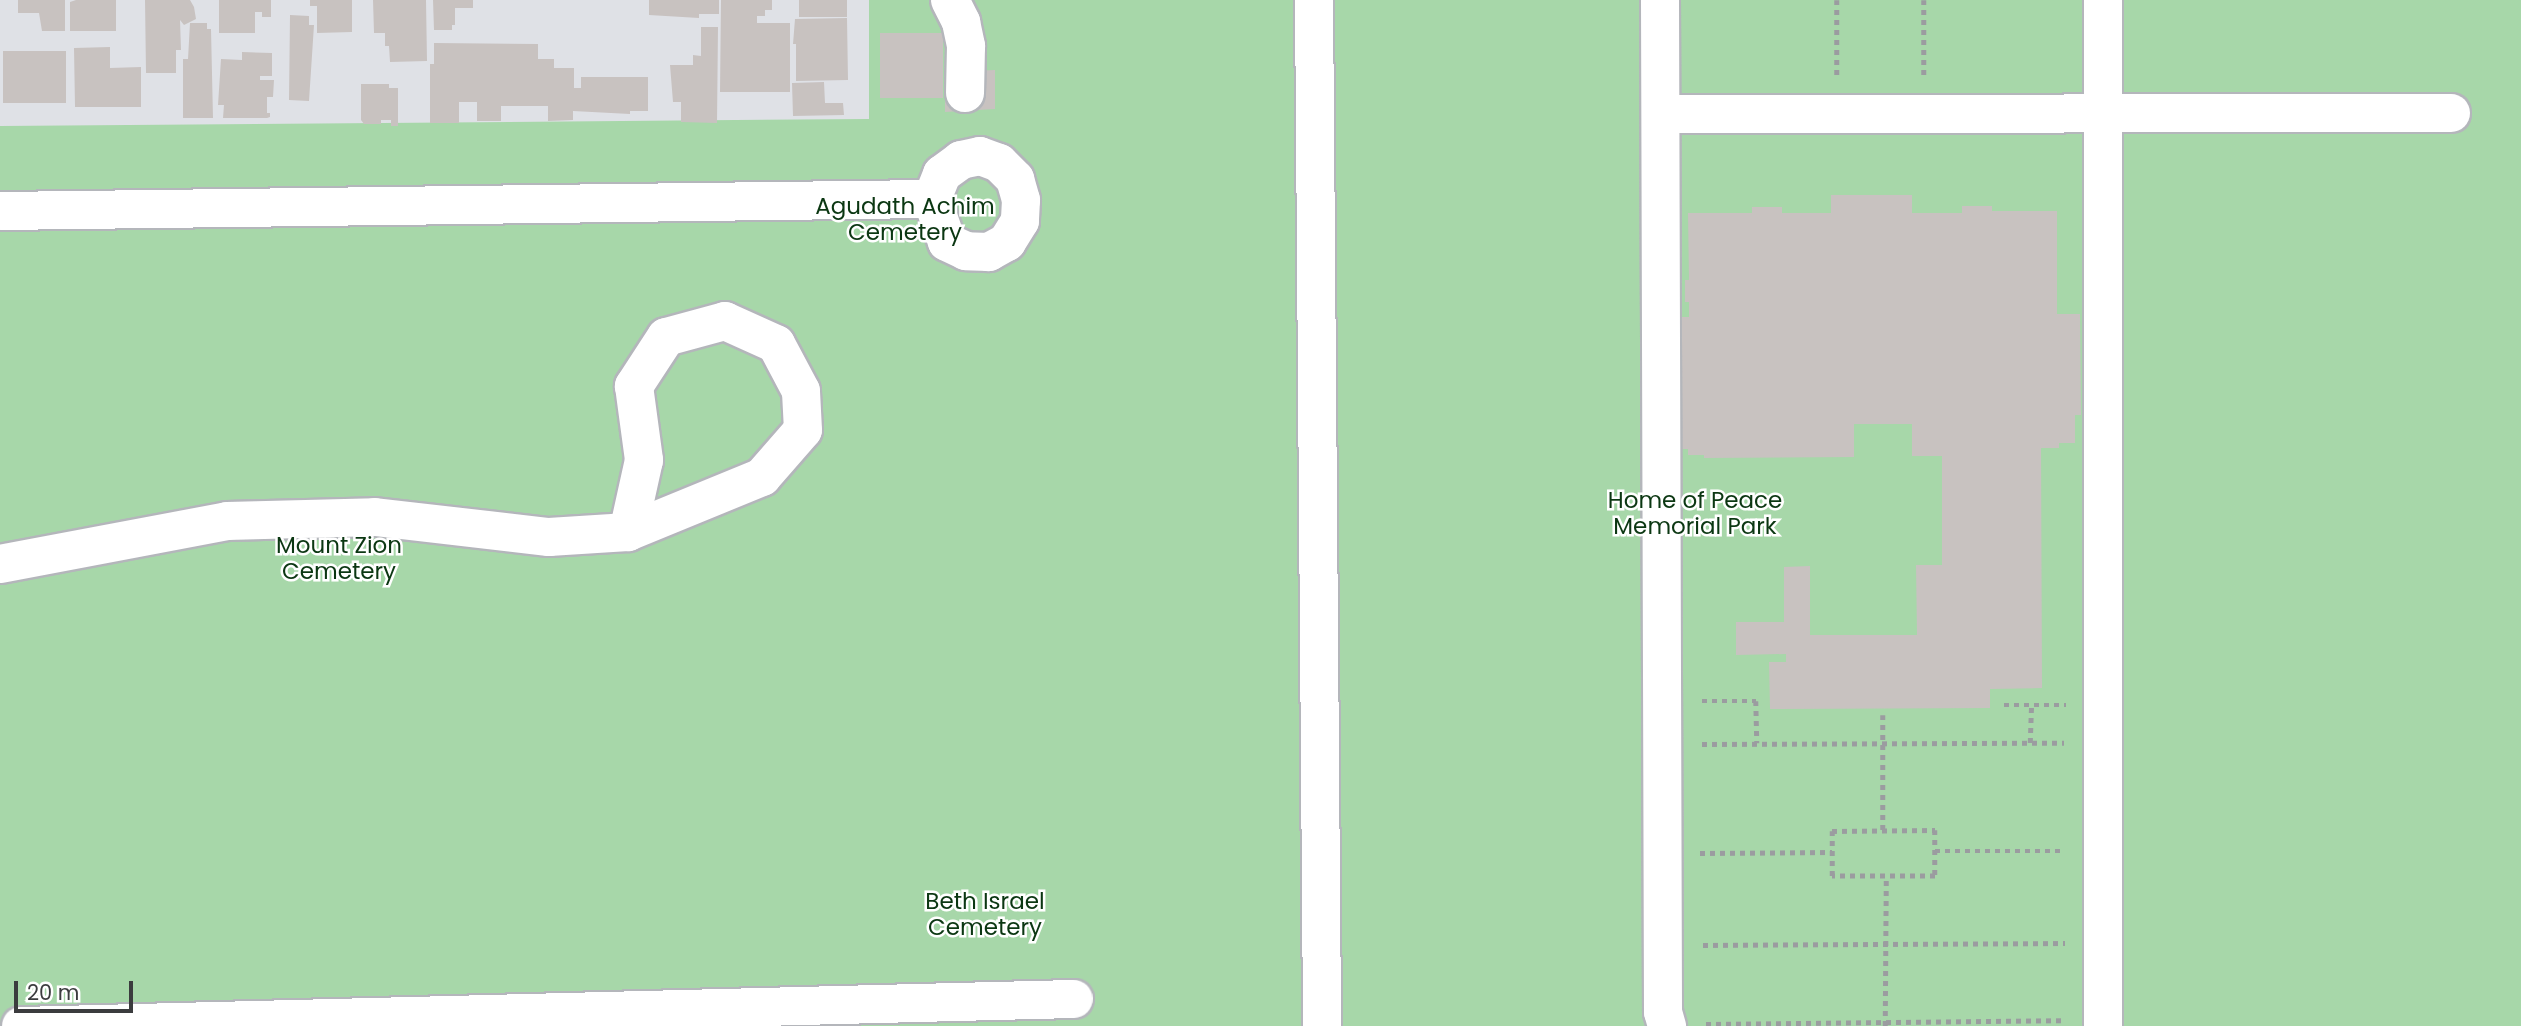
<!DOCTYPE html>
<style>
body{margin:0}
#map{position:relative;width:2521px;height:1026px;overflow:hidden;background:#dfe1e6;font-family:Poppins,sans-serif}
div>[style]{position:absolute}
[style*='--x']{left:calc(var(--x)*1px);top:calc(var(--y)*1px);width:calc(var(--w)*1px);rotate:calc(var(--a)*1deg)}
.green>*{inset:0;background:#a7d7a9}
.building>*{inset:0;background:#c8c2c0;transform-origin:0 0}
.path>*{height:4.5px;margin-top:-2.25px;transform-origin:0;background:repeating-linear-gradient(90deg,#9b9ca0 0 5px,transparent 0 10px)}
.roads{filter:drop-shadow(2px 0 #b4b6bb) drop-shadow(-2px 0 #b4b6bb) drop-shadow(0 2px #b4b6bb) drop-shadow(0 -2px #b4b6bb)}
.minor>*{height:38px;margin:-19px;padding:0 19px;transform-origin:19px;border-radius:19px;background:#fff}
span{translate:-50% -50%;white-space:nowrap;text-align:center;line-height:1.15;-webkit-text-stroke:5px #fff;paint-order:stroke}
.park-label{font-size:23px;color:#0b3712}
.scale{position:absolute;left:14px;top:981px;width:119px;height:32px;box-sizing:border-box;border:4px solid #3b3c3e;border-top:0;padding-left:9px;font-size:21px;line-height:24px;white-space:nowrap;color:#3b3c3e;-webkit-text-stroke:5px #fff;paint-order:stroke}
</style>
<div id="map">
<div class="green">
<i style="clip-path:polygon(869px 0,2521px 0,2521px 1026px,0 1026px,0 126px,869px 119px)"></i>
</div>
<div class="building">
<i style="clip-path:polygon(18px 0,65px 0,65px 31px,42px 31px,39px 13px,18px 13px)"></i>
<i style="clip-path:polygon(76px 0,116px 0,116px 31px,70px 31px,70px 2px)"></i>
<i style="clip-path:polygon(145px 0,190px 0,194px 7px,196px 19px,184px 25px,180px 20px,181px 50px,176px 50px,176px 73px,146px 73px)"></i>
<i style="clip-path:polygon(219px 0,271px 0,271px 17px,262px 17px,262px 12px,255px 12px,255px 33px,219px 33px)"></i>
<i style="clip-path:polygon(310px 0,352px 0,352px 32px,317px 33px,317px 6px,310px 6px)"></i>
<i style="clip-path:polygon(373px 0,426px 0,427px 61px,390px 62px,389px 46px,385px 46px,385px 33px,374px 33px)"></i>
<i style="clip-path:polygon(433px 0,473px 0,473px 8px,455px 8px,455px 25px,452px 25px,452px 30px,434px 30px)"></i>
<i style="clip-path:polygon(649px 0,719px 0,719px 14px,699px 14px,699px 18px,649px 15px)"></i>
<i style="clip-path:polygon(721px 0,772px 0,772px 10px,765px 10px,765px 16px,757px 16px,757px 23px,790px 23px,790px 92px,720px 92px)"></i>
<i style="left:799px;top:0;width:48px;height:17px"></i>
<i style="clip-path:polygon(290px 15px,309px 16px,309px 25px,314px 25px,309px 101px,289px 100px)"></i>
<i style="clip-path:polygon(847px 18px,848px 80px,796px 81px,796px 44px,793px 44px,795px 19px)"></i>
<i style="clip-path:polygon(190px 23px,207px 23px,207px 29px,211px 29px,213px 118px,183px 118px,183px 59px,188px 59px)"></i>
<i style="clip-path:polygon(701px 27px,718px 27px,717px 123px,681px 122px,681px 102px,673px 102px,670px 65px,693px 65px,693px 55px,701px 56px)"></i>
<i style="left:880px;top:33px;width:63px;height:65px"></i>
<i style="clip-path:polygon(434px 43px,538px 44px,538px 59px,554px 59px,554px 68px,574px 68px,574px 88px,581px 88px,581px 77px,648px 77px,648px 111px,630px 111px,630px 114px,573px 111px,573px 120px,548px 121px,548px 106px,501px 106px,501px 121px,477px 121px,477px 102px,459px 102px,459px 123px,430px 123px,430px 64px,434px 64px)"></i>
<i style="clip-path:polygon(110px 47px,110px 68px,141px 67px,141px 107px,75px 107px,74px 48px)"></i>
<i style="left:3px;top:51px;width:63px;height:52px"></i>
<i style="clip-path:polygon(242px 52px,272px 53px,272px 76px,260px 76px,260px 80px,274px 80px,273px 97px,267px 97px,267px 113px,270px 113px,270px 117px,267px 118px,223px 118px,224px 105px,218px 105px,221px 59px,242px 60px)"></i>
<i style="clip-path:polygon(995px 70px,995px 109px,945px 112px,945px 93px,972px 93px,972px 71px)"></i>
<i style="clip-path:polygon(824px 82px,825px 103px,843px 103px,844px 115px,793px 116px,792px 83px)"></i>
<i style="clip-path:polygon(361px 84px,389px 84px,389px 88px,398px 88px,398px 126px,391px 126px,391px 120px,381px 120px,381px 124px,364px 124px,361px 120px)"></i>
<i style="clip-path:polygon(1831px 195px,1912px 195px,1912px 213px,1962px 213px,1962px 206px,1992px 206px,1992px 211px,2057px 211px,2057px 314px,2080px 314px,2081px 415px,2075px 415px,2075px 443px,2059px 443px,2059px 448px,2041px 448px,2042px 688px,1990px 689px,1990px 708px,1770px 709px,1769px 662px,1786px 662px,1786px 654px,1736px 655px,1736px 622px,1784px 622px,1784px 567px,1810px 566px,1810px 635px,1917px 635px,1916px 565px,1942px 565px,1942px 456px,1912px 456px,1912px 424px,1854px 424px,1854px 457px,1704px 458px,1704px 455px,1688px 455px,1688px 449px,1677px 449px,1664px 317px,1689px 317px,1689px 302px,1685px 302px,1685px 280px,1689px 280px,1688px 213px,1752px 213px,1752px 207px,1782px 207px,1782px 213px,1831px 213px)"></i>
</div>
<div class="path">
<i style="--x:1837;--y:0;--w:76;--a:90"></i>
<i style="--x:1924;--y:0;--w:76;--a:90"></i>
<i style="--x:1702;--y:701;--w:54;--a:0"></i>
<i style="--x:1756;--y:701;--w:42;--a:88.6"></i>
<i style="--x:2004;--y:705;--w:62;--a:0"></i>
<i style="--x:1883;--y:715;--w:116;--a:90"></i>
<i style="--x:2030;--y:743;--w:37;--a:-88"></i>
<i style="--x:1702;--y:744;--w:362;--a:-0.2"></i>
<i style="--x:1935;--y:830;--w:46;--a:90"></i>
<i style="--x:1935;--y:876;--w:103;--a:180"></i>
<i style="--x:1832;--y:876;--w:45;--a:-90"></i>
<i style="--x:1832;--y:831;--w:103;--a:-0.6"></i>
<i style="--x:1935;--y:851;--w:128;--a:0"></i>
<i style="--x:1700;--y:853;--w:132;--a:-0.4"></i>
<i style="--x:1703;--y:945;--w:362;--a:-0.3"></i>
<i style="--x:1706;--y:1024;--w:358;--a:-0.6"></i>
<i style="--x:1885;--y:1026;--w:150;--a:-89.6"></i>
</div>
<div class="roads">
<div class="minor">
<i style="--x:950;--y:0;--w:25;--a:63"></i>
<i style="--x:961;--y:22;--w:25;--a:78"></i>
<i style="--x:966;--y:46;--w:47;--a:91.2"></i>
<i style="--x:1314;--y:0;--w:1026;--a:89.55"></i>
<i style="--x:1660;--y:0;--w:1012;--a:89.83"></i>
<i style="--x:1663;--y:1012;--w:15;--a:74"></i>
<i style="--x:1661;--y:114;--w:790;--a:-0.07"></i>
<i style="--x:980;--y:156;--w:20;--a:20"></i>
<i style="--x:999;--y:163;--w:23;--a:45"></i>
<i style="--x:1015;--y:179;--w:22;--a:74"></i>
<i style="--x:1021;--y:200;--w:21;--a:93"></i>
<i style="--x:1020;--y:221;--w:25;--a:122"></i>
<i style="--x:1007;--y:242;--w:21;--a:151"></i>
<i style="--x:989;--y:252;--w:23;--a:-178"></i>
<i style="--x:966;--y:251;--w:21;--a:-155"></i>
<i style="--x:947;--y:242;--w:46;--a:-109.2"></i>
<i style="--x:932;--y:199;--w:27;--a:-68"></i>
<i style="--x:942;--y:174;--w:24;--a:-36"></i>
<i style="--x:961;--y:160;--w:19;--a:-12"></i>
<i style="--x:0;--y:211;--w:932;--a:-0.74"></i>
<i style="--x:0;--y:564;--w:231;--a:-10.7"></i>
<i style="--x:227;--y:521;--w:148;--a:-1.5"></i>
<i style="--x:375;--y:517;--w:175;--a:6.6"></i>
<i style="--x:549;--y:537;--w:79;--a:-3.6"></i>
<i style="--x:628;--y:532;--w:145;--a:-22.3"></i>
<i style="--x:762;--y:477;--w:62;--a:-48.9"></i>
<i style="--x:803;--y:430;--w:39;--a:-93"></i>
<i style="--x:801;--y:391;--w:53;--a:-118"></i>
<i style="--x:776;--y:344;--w:56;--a:-155.7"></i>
<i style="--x:725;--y:321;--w:61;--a:164.8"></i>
<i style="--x:666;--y:337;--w:59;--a:123.1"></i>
<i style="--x:634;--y:386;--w:75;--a:82.3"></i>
<i style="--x:644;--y:460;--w:74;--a:102.5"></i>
<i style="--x:21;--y:1026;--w:1053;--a:-1.47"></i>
<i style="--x:2103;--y:1026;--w:1026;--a:-90"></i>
</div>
</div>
<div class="park-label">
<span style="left:905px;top:219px">Agudath Achim<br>Cemetery</span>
<span style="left:1695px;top:513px">Home of Peace<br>Memorial Park</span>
<span style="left:339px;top:558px">Mount Zion<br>Cemetery</span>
<span style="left:985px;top:914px">Beth Israel<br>Cemetery</span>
</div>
<div class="scale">20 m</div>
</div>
